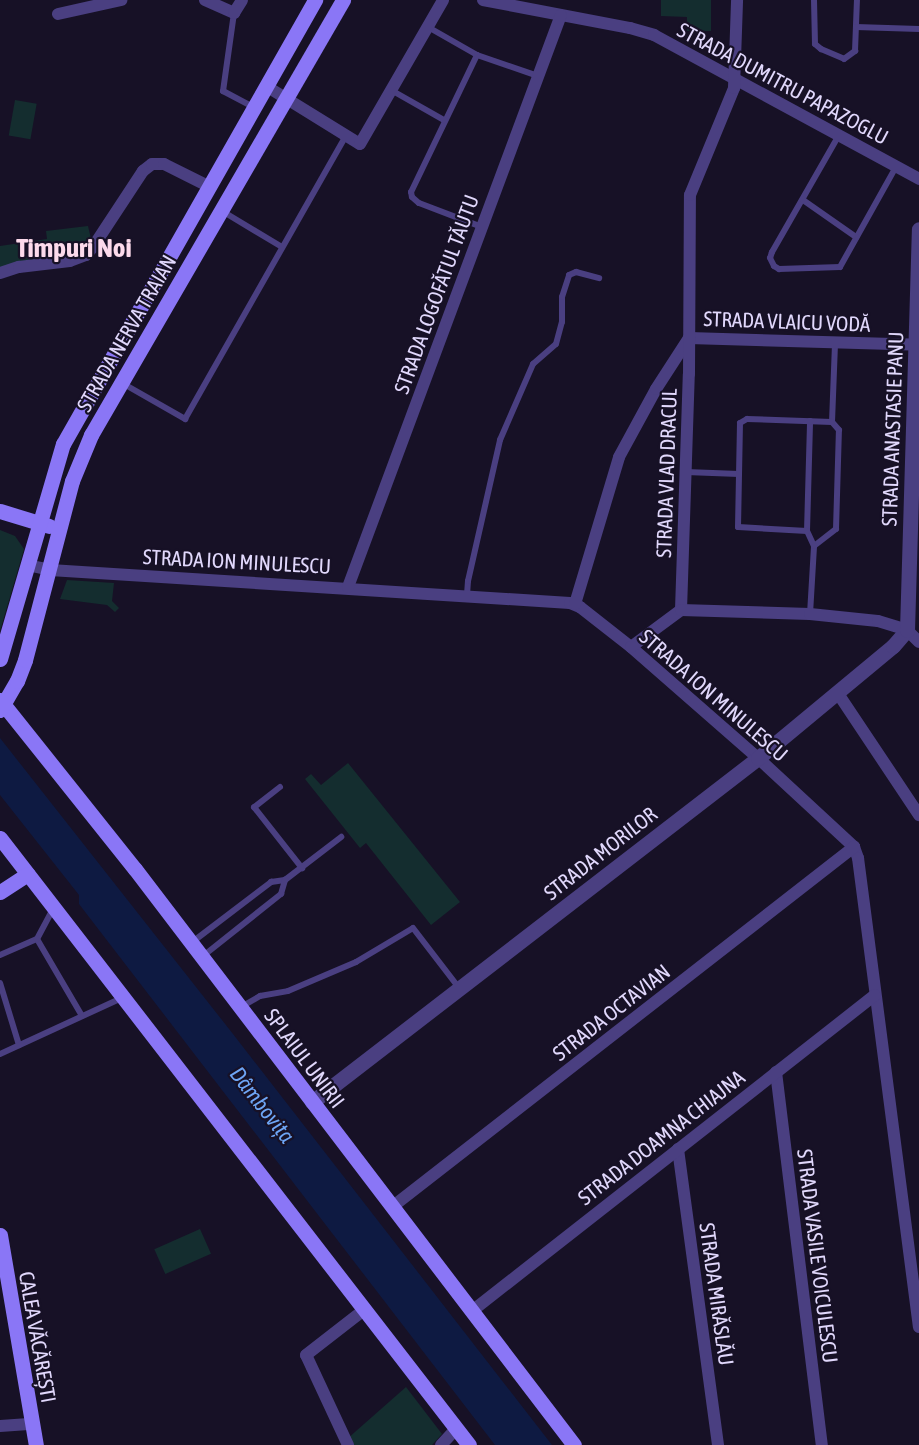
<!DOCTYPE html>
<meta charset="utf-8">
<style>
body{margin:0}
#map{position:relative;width:919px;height:1445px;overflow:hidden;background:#171126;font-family:"Asap Condensed",sans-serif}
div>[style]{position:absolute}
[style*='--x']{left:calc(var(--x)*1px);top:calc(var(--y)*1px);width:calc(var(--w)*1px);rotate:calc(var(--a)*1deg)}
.green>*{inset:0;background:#142d2f;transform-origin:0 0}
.water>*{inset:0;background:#0e1a42}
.service>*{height:6px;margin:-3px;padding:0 3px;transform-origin:3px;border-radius:3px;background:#4a3f81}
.minor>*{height:12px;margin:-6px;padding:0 6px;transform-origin:6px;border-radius:6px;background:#4a3f81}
.tertiary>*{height:15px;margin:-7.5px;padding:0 7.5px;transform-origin:7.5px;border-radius:7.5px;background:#4a3f81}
.secondary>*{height:15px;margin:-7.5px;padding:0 7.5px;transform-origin:7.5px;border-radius:7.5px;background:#8a76f6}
span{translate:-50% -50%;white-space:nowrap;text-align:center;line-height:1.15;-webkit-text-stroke:4.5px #171126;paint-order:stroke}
.street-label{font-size:21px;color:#e1d8fc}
.water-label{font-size:22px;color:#6ea5f5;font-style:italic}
.district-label{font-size:27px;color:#fcdaeb;font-weight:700}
</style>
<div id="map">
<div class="green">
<i style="clip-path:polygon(661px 0,711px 0,711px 31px,687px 31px,687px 17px,661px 16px)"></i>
<i style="left:15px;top:100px;width:22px;height:36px;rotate:10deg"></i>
<i style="clip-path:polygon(88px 226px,93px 247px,86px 255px,0 273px,0 246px,47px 239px,46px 231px)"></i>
<i style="clip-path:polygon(0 530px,15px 536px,24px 549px,0 631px)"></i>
<i style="clip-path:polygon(67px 580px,114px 583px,112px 601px,119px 608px,115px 612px,107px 605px,60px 599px)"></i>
<i style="clip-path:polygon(348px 763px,460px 902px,431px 925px,366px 843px,360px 848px,305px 779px,311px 774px,321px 785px)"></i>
<i style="left:200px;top:1229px;width:27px;height:50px;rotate:66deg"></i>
<i style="clip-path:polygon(406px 1387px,442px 1434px,432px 1445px,350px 1445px,347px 1439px)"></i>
</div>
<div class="water">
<i style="clip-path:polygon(0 738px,233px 1034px,552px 1445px,495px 1445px,79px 904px,79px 895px,0 795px)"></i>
</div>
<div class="service">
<i style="--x:814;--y:0;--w:44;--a:88.7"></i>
<i style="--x:815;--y:44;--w:8;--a:40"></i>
<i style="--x:821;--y:49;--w:25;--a:23"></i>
<i style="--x:844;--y:59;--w:14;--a:-36"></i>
<i style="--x:855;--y:51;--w:51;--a:-87.8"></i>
<i style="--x:234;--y:13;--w:79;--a:98"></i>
<i style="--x:223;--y:91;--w:34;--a:28"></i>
<i style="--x:428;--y:27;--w:56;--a:29.7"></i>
<i style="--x:477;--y:55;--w:65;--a:19"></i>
<i style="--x:856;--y:27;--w:63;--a:1.8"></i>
<i style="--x:477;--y:55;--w:152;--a:115.7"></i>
<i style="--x:411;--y:192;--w:5;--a:79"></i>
<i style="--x:412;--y:197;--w:9;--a:41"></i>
<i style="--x:419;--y:203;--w:67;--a:20.9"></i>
<i style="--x:391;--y:90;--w:61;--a:29.5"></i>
<i style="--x:839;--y:135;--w:135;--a:119.8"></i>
<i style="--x:772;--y:252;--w:6;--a:108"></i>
<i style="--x:770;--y:258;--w:9;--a:63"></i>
<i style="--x:774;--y:266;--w:6;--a:31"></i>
<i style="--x:779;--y:269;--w:61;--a:-1.9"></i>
<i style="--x:840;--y:267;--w:115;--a:-60.8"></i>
<i style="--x:803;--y:200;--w:65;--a:34.9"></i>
<i style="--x:222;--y:211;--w:70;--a:31"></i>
<i style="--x:122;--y:383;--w:73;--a:29.7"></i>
<i style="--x:185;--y:419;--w:326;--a:-60.4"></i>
<i style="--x:686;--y:472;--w:53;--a:2.2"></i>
<i style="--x:807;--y:531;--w:110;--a:-88.4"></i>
<i style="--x:814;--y:546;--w:28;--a:-38"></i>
<i style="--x:836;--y:529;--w:99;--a:-88.3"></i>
<i style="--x:839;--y:430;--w:11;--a:-131"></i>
<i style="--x:832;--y:422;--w:79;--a:-87.8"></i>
<i style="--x:467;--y:595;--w:14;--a:-86"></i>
<i style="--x:468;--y:581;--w:145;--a:-77.2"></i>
<i style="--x:500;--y:440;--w:83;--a:-66.5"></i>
<i style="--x:533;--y:364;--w:30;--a:-41"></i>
<i style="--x:556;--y:344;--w:23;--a:-75"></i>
<i style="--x:562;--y:322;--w:25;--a:-90"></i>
<i style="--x:562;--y:297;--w:23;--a:-72"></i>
<i style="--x:569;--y:275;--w:8;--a:-23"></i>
<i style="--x:576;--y:272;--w:24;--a:15"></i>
<i style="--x:810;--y:614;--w:68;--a:-86.6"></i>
<i style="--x:814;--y:546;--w:17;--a:-115"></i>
<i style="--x:807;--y:531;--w:69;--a:-176.7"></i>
<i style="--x:738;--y:527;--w:104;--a:-88.9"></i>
<i style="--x:740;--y:423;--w:8;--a:-30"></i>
<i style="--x:747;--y:419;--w:85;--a:2"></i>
<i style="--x:280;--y:787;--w:33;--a:142"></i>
<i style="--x:254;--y:807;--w:78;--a:51.8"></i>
<i style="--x:37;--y:939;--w:89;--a:59.7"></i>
<i style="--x:191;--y:943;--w:101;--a:-37.3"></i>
<i style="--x:271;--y:882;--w:14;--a:-8"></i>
<i style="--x:285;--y:880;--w:71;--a:-37.5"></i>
<i style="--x:0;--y:955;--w:40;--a:-23.4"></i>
<i style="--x:37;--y:939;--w:34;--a:-62"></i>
<i style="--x:203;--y:956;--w:100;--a:-38.5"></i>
<i style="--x:281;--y:894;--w:15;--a:-74"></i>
<i style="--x:0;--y:983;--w:65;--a:73"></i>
<i style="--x:241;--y:1007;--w:22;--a:-30"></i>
<i style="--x:260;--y:996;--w:28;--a:-10"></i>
<i style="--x:288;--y:991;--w:74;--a:-23.1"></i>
<i style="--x:356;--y:962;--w:66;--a:-30.8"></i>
<i style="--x:413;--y:928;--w:76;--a:52.5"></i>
<i style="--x:0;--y:1054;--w:134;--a:-24.7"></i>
</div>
<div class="minor">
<i style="--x:205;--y:0;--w:32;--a:24"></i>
<i style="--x:234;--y:13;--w:15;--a:-58"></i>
<i style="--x:483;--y:0;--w:150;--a:10.8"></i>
<i style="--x:630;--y:28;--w:25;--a:16"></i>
<i style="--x:654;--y:35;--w:302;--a:28.5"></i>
<i style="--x:58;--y:14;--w:65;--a:-12.5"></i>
<i style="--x:266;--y:86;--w:110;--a:31.7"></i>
<i style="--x:360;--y:144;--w:166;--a:-60"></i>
<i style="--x:0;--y:273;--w:20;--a:-18"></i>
<i style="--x:19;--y:267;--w:51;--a:-6.7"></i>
<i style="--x:70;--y:261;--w:17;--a:-21"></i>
<i style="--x:86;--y:255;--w:11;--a:-49"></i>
<i style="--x:93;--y:247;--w:91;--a:-56.7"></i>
<i style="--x:143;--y:171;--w:11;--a:-38"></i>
<i style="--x:152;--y:164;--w:12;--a:0"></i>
<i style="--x:164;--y:164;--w:49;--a:26.6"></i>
<i style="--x:689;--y:338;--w:230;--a:1.7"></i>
<i style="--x:27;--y:565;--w:24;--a:12"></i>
<i style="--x:50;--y:570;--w:521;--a:3.63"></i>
<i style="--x:570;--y:603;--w:11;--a:22"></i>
<i style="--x:580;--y:607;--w:65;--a:38.1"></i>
<i style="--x:631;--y:647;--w:169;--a:41.2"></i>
<i style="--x:758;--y:758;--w:131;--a:42.8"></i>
<i style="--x:854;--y:847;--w:12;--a:70"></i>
<i style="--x:858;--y:858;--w:473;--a:82.6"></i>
<i style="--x:348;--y:587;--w:610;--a:-69.58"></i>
<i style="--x:575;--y:604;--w:153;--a:-73.3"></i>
<i style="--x:619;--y:457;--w:77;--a:-61.4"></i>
<i style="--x:656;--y:389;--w:61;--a:-57.1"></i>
<i style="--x:681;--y:610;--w:236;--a:-88.1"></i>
<i style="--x:689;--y:374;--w:179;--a:-89.7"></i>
<i style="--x:690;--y:195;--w:116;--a:-67.6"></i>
<i style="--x:734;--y:88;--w:88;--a:-88"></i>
<i style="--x:631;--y:647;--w:62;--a:-36.5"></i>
<i style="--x:681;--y:610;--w:129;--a:1.8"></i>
<i style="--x:810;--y:614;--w:68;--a:5.9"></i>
<i style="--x:878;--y:621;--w:30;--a:17"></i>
<i style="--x:907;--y:630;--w:17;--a:45"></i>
<i style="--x:837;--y:692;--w:148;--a:56.3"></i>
<i style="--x:776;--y:1072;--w:376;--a:83"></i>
<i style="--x:678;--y:1149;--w:299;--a:82.3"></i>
<i style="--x:392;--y:1207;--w:586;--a:-37.93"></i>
<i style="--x:472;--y:1311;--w:512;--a:-38.1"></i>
<i style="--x:0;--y:1426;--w:32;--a:-4"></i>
<i style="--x:348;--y:1445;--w:99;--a:-115"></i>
<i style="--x:306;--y:1355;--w:75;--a:-37.9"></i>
<i style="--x:441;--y:1445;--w:22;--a:-47"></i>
</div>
<div class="tertiary">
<i style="--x:312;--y:1102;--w:563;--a:-37.64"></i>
<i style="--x:758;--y:758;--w:175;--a:-39.7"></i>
<i style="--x:893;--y:646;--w:21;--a:-49"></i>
<i style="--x:907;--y:630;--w:401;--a:-88.3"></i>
</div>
<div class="secondary">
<i style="--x:0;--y:511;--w:51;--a:17"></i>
<i style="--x:0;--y:659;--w:224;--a:-73.7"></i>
<i style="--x:63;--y:444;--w:511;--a:-60.42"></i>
<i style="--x:0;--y:700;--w:216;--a:51.4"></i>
<i style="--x:135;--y:869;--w:724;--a:52.69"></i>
<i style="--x:0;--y:710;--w:34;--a:-60"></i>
<i style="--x:17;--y:681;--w:22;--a:-69"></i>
<i style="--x:25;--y:660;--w:185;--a:-75.3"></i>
<i style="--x:72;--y:481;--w:50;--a:-67.6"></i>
<i style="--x:91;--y:435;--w:503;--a:-59.92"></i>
<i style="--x:0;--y:838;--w:767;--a:52.31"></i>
<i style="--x:0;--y:892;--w:33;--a:-33"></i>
<i style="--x:0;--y:1235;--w:213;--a:80.3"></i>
</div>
<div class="street-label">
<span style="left:783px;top:83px;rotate:28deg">STRADA DUMITRU PAPAZOGLU</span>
<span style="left:436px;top:294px;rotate:-70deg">STRADA LOGOFĂTUL TĂUTU</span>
<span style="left:787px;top:321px;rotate:2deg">STRADA VLAICU VODĂ</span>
<span style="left:126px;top:333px;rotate:-60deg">STRADA NERVA TRAIAN</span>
<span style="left:892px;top:429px;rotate:-88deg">STRADA ANASTASIE PANU</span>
<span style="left:666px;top:473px;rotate:-88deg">STRADA VLAD DRACUL</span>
<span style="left:237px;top:561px;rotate:3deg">STRADA ION MINULESCU</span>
<span style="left:714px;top:695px;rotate:41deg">STRADA ION MINULESCU</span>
<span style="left:600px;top:853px;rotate:-38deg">STRADA MORILOR</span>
<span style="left:611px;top:1012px;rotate:-38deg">STRADA OCTAVIAN</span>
<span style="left:305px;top:1058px;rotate:53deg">SPLAIUL UNIRII</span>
<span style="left:661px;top:1137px;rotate:-38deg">STRADA DOAMNA CHIAJNA</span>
<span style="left:818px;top:1256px;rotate:83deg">STRADA VASILE VOICULESCU</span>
<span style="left:717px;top:1294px;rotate:82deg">STRADA MIRĂSLĂU</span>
<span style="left:38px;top:1337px;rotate:80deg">CALEA VĂCĂREȘTI</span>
</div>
<div class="water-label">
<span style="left:262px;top:1105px;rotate:52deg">Dâmbovița</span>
</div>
<div class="district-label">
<span style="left:74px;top:248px">Timpuri Noi</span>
</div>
</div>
